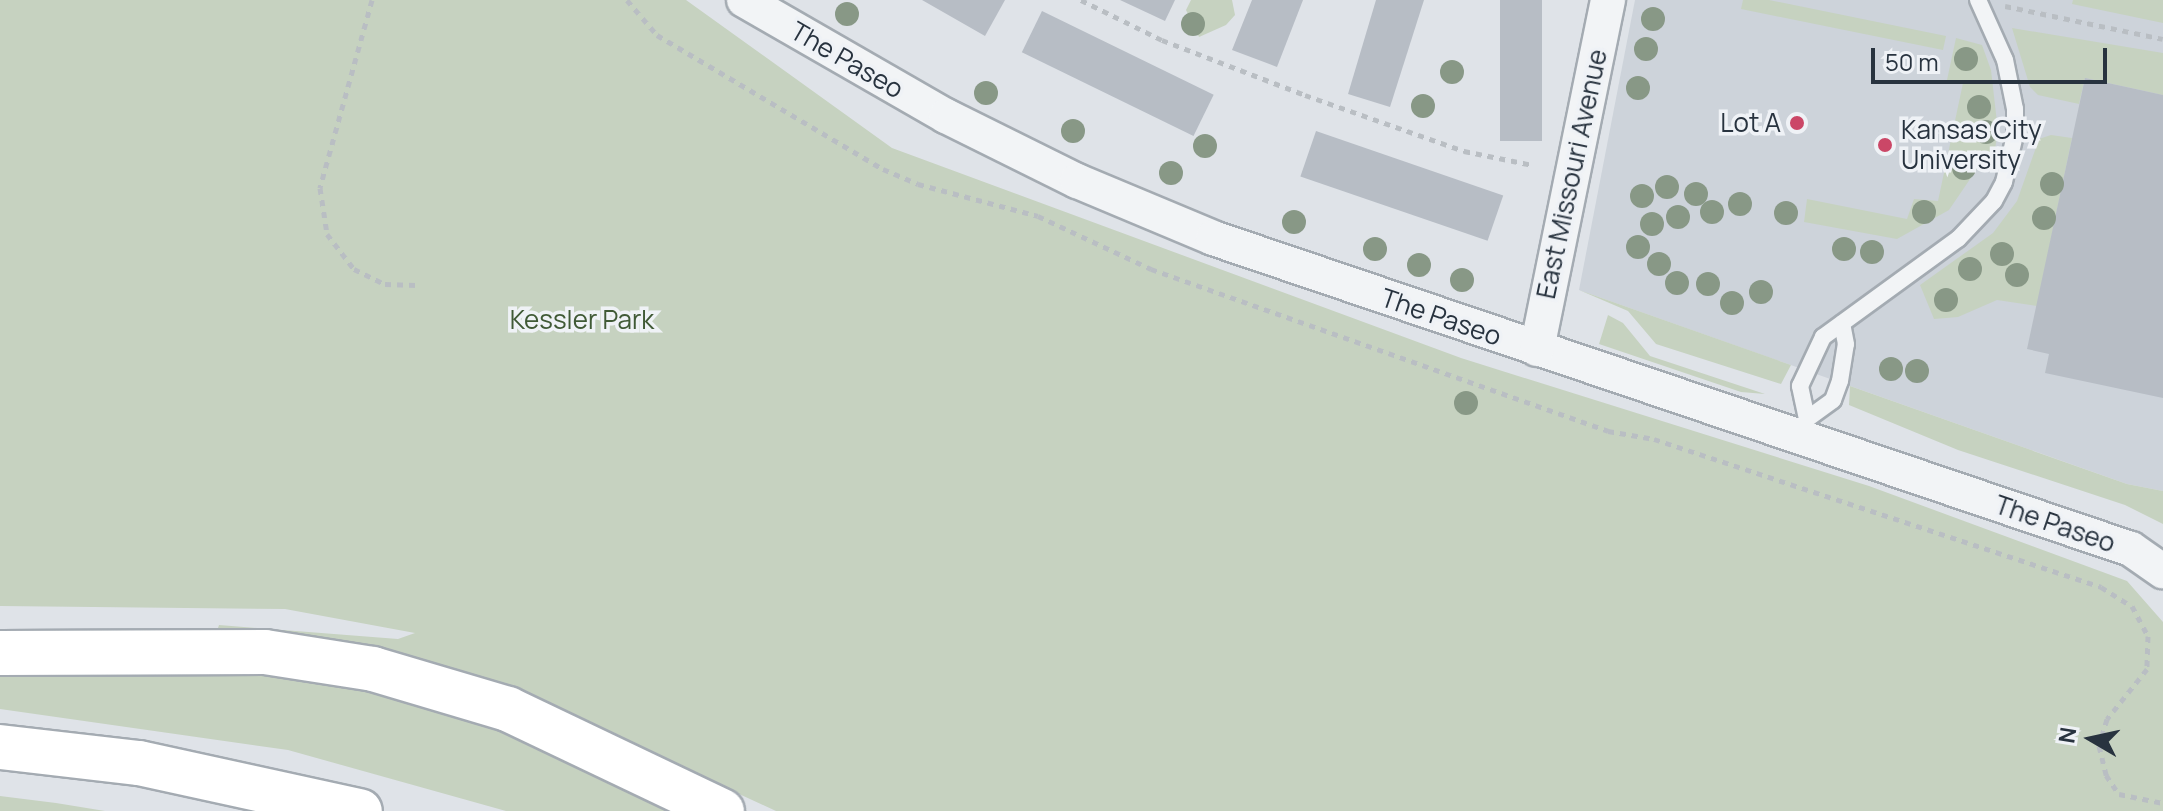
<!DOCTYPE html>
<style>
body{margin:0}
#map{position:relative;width:2163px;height:811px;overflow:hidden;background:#dfe3e8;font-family:Manrope,sans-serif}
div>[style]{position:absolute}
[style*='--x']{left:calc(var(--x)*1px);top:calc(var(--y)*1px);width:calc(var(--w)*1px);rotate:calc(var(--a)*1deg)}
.built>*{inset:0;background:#cdd3da}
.green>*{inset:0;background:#c6d2c0}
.building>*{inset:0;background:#b7bdc5;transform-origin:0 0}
.path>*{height:5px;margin-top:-2.5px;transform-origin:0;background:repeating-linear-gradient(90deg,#b9bec3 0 6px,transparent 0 12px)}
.roads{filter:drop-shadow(2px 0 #a4abb2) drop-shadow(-2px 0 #a4abb2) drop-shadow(0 2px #a4abb2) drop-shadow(0 -2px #a4abb2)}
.lane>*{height:16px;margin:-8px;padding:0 8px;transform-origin:8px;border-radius:8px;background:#f2f4f6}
.street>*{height:34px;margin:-17px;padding:0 17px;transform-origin:17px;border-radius:17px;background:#f2f4f6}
.highway>*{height:44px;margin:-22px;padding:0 22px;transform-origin:22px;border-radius:22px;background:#fff}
.trees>*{width:24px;height:24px;margin:-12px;border-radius:50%;background:#889886}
.dots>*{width:22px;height:22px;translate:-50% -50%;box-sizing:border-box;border:4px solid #eff2f6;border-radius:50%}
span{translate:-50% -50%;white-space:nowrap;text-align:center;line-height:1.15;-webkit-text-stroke:7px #eff2f6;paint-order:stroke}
.street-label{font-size:26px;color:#28333f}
.poi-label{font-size:26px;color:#28333f}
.right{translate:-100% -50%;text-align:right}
.left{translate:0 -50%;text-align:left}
.park-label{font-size:26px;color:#405a36}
.north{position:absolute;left:2051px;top:699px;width:80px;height:80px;-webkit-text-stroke:6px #eff2f6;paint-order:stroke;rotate:279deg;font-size:22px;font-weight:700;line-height:32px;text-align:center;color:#28333f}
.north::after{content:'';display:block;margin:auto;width:28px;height:36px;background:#28333f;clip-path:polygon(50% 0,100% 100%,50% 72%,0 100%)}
.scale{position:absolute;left:1871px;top:48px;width:236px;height:36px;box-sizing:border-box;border:4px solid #28333f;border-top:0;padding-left:10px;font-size:24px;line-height:28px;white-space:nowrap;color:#28333f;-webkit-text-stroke:6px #eff2f6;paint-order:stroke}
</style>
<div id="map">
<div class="built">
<i style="clip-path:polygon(1635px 0,2163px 0,2163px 491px,2127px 484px,1579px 290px)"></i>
</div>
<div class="green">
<i style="clip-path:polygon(0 0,686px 0,892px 148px,1461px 358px,1869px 486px,2127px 581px,2163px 622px,2163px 811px,776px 811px,544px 704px,217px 631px,219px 625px,398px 639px,415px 633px,285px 609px,0 606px)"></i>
<i style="clip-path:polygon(1191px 0,1232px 0,1235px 15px,1226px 25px,1199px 37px,1186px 10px)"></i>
<i style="clip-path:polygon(1743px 0,1769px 0,1946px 36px,1943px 50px,1741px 9px)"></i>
<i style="clip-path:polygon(2073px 0,2163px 0,2163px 23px,2072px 4px)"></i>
<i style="clip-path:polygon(2012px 28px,2163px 53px,2163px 95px,2085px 78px,2079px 104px,2038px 95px,2030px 87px)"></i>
<i style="clip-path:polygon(1956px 38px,1982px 45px,1991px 70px,1998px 131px,1992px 167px,1981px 163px,1949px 210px,1897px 239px,1804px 222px,1807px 199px,1907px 219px,1914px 199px,1938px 201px,1963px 83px,1947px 80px)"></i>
<i style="clip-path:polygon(2051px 135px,2072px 138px,2037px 306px,1997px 300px,1958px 317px,1934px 319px,1920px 285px,1993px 233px,2017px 201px,2039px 139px)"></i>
<i style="clip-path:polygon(1579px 290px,1791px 365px,1781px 384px,1656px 344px,1628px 311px)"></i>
<i style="clip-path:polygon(1608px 315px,1623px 323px,1650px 356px,1765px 394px,1741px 392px,1599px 344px)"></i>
<i style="clip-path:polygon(1850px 386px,2127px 484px,2163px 491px,2163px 524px,2125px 505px,1958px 450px,1849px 405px)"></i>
<i style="clip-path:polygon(0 663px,243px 664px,476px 711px,688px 811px,506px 811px,288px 750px,0 709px)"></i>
<i style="clip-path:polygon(0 796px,56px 803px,105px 811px,0 811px)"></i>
</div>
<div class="building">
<i style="clip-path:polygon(922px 0,1005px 0,985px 36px)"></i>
<i style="clip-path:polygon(1120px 0,1175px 0,1165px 21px)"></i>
<i style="clip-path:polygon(1252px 0,1303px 0,1277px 67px,1232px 50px)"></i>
<i style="clip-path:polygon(1376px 0,1424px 0,1390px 107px,1348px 94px)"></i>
<i style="left:1500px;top:0;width:42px;height:141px"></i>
<i style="left:1042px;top:11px;width:191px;height:46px;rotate:26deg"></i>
<i style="clip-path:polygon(2085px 78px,2163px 95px,2163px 398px,2045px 373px,2049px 354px,2027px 349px)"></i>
<i style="left:1316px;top:131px;width:198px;height:48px;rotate:19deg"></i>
</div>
<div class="path">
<i style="--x:372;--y:0;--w:195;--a:105.5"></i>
<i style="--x:320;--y:188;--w:47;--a:81.3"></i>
<i style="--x:327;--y:234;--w:44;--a:52.4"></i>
<i style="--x:354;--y:269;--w:34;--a:26"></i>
<i style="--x:385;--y:284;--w:31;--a:2"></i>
<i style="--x:627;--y:0;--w:46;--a:49.4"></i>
<i style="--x:657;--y:35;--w:263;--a:30.7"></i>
<i style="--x:883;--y:169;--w:38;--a:23"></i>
<i style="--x:918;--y:184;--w:124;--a:14.9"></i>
<i style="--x:1038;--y:216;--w:125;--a:25.1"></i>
<i style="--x:1151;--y:269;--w:485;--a:19.5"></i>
<i style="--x:1608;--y:431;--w:47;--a:9.9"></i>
<i style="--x:1654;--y:439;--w:471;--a:18.3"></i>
<i style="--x:2101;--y:587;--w:36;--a:32"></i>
<i style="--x:2132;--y:606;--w:34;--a:62"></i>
<i style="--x:2148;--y:636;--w:33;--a:92"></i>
<i style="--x:2147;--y:669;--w:64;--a:128.7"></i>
<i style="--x:2107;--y:719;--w:28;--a:107"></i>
<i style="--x:2099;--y:746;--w:30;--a:76"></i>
<i style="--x:2106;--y:775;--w:23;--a:56"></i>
<i style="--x:2119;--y:794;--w:45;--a:11.6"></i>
<i style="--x:1081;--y:0;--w:90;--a:26.3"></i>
<i style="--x:1162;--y:40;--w:153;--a:21"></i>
<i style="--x:1305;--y:95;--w:169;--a:19.4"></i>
<i style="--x:1464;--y:151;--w:70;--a:11.5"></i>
<i style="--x:2005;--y:6;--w:161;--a:11.8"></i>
</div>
<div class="roads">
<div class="lane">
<i style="--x:1807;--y:419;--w:32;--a:-36"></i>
<i style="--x:1833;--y:400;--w:20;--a:-70"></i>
<i style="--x:1840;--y:381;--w:37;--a:-81"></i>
<i style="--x:1846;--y:344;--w:21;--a:-101"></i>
<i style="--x:1801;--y:438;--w:20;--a:-72"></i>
<i style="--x:1807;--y:419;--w:34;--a:-102"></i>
<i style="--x:1800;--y:386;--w:54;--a:-64.9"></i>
<i style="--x:1823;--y:337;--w:167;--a:-36"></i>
<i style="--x:1958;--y:239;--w:52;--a:-46.5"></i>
<i style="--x:1994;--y:201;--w:21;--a:-62"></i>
<i style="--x:2004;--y:182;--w:48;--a:-76.8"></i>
<i style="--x:2015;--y:135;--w:26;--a:-90"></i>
<i style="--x:2015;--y:109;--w:50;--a:-101.5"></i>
<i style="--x:2005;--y:60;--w:66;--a:-114.2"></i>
</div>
<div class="street">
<i style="--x:744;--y:0;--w:233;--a:29.9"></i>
<i style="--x:946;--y:116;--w:146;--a:26.4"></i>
<i style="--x:1077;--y:181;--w:147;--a:22.7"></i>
<i style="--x:1213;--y:238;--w:969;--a:18.72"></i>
<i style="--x:2131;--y:549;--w:39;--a:35"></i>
<i style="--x:1537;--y:349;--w:356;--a:-78.5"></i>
</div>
<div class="highway">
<i style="--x:0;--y:653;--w:265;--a:-0.2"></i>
<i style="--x:265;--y:652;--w:109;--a:8.9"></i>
<i style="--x:373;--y:669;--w:141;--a:16.5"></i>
<i style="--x:508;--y:709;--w:237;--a:25.5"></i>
<i style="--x:0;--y:747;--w:140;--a:6.6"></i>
<i style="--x:139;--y:763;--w:226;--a:12.3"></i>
</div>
</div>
<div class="trees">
<i style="left:847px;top:14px"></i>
<i style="left:1653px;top:19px"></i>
<i style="left:1193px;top:24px"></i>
<i style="left:1646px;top:49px"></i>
<i style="left:1966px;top:59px"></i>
<i style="left:1452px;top:72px"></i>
<i style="left:1638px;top:88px"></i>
<i style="left:986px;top:93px"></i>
<i style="left:1423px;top:106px"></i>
<i style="left:1979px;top:107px"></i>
<i style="left:1073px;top:131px"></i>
<i style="left:1986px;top:132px"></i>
<i style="left:1205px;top:146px"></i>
<i style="left:1964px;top:168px"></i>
<i style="left:1171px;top:173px"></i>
<i style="left:2052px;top:184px"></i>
<i style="left:1667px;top:187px"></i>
<i style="left:1696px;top:194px"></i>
<i style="left:1642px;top:196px"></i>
<i style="left:1740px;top:204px"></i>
<i style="left:1712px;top:212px"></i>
<i style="left:1924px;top:212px"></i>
<i style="left:1786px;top:213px"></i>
<i style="left:1678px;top:217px"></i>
<i style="left:2044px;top:218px"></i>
<i style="left:1294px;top:222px"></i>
<i style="left:1652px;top:224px"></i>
<i style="left:1638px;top:247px"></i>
<i style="left:1375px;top:249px"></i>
<i style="left:1844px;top:249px"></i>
<i style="left:1872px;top:252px"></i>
<i style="left:2002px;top:254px"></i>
<i style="left:1659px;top:264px"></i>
<i style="left:1419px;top:265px"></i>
<i style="left:1970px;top:269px"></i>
<i style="left:2017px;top:275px"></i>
<i style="left:1462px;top:280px"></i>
<i style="left:1677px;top:283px"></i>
<i style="left:1708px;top:284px"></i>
<i style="left:1761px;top:292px"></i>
<i style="left:1946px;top:300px"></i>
<i style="left:1732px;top:303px"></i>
<i style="left:1891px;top:369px"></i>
<i style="left:1917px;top:371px"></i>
<i style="left:1466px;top:403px"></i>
</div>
<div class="dots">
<i style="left:1797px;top:123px;background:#cb4767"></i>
<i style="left:1885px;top:145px;background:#cb4767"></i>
</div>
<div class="street-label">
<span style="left:847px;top:60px;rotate:30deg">The Paseo</span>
<span style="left:1572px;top:174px;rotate:-78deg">East Missouri Avenue</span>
<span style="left:1441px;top:317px;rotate:19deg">The Paseo</span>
<span style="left:2055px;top:524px;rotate:19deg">The Paseo</span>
</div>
<div class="poi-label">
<span class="right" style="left:1781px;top:123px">Lot A</span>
<span class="left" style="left:1901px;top:145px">Kansas City<br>University</span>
</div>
<div class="park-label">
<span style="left:582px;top:320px">Kessler Park</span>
</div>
<div class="north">N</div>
<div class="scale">50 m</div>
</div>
